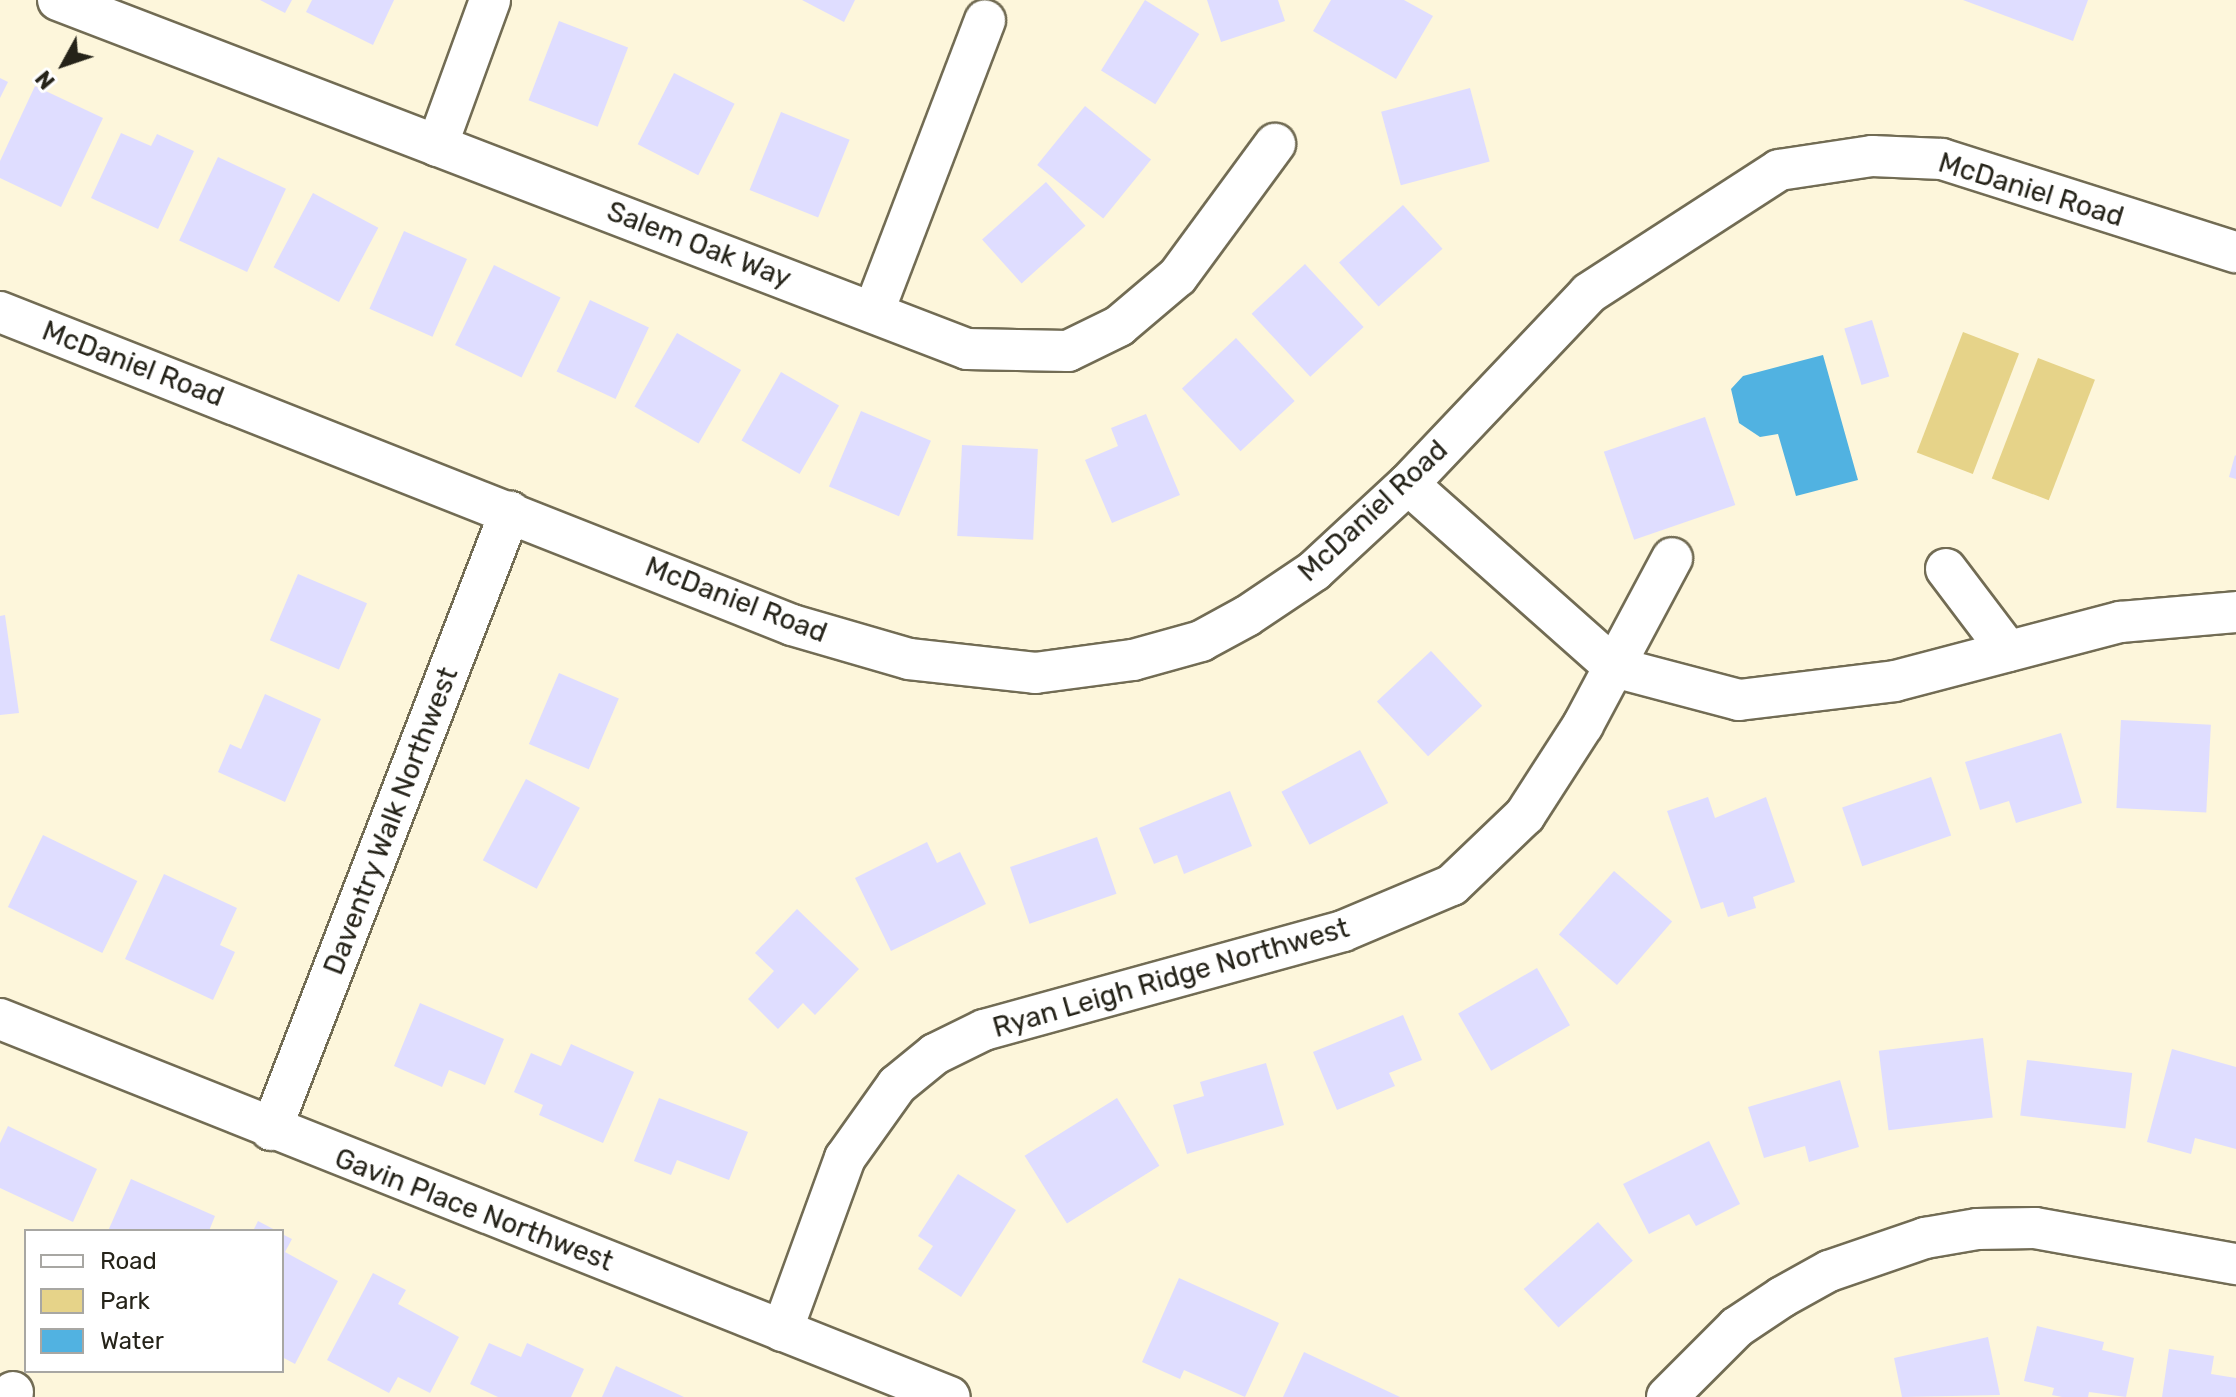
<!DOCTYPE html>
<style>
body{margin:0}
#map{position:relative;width:2236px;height:1397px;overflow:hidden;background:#fdf6db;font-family:Rubik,sans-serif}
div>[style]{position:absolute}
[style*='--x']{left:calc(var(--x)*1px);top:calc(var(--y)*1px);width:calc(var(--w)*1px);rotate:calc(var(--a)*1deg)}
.green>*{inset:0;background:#e6d389;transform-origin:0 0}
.water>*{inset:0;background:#51b2e1}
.building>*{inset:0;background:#dfddff;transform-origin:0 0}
.roads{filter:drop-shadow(2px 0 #726c54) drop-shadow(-2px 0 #726c54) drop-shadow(0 2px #726c54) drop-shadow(0 -2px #726c54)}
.minor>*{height:40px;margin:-20px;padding:0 20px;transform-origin:20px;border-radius:20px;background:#fff}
span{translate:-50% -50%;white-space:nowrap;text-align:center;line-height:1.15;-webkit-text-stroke:7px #fff;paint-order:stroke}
.street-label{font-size:28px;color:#252319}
.legend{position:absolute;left:24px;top:1229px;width:260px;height:144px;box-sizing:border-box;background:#fff;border:2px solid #a8a7a3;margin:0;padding:10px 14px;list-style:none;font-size:24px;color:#252319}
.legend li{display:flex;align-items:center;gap:16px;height:40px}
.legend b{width:40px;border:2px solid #a8a7a3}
.north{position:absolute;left:24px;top:24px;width:80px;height:80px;-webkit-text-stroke:6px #fff;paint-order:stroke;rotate:230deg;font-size:22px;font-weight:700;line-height:32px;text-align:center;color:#252319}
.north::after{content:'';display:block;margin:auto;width:28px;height:36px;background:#252319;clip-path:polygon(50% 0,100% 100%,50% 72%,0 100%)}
</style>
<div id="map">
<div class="green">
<i style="left:1963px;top:332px;width:60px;height:129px;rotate:21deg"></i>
<i style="left:2038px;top:358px;width:61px;height:129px;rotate:21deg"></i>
</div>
<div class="water">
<i style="clip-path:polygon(1823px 355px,1858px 480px,1796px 496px,1778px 434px,1760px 437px,1739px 423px,1731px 389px,1743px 376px)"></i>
</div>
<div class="building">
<i style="clip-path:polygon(260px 0,292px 0,285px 13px)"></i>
<i style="clip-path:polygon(312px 0,394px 0,373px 45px,306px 12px)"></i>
<i style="clip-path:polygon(802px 0,855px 0,844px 22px)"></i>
<i style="left:1145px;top:0;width:64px;height:83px;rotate:32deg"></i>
<i style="clip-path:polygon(1207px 0,1278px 0,1285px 21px,1221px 42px)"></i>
<i style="clip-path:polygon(1331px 0,1404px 0,1433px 16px,1396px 79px,1313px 31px)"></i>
<i style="clip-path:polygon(1963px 0,2088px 0,2073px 41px)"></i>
<i style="left:559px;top:21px;width:74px;height:85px;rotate:21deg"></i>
<i style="left:674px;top:73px;width:68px;height:80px;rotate:27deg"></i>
<i style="clip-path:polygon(0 78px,8px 82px,0 98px)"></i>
<i style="clip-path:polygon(35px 86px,103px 118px,61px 207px,0 178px,0 161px)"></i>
<i style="left:1470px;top:88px;width:76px;height:92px;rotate:75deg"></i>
<i style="left:1085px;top:106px;width:85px;height:76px;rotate:39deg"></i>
<i style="left:781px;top:112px;width:74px;height:84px;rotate:22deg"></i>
<i style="clip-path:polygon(121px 133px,151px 146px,157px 134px,194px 151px,158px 229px,91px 198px)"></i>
<i style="left:218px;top:157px;width:75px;height:92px;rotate:25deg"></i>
<i style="left:1046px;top:182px;width:59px;height:86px;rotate:48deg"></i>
<i style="left:313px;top:193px;width:74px;height:84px;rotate:28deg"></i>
<i style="left:1403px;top:205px;width:59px;height:86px;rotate:48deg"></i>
<i style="left:404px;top:231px;width:69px;height:85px;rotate:24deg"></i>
<i style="left:1305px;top:264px;width:86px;height:73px;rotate:47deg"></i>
<i style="left:494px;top:265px;width:74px;height:89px;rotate:26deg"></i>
<i style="left:590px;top:300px;width:65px;height:79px;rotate:25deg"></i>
<i style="left:1872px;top:320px;width:59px;height:29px;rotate:73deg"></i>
<i style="left:677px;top:333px;width:74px;height:85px;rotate:30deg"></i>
<i style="left:1236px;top:338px;width:86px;height:74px;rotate:47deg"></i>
<i style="left:781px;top:372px;width:67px;height:79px;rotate:30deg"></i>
<i style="left:861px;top:411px;width:76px;height:82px;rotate:23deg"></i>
<i style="clip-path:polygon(1146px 414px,1180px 495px,1112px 523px,1085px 460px,1118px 446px,1111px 428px)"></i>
<i style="left:1705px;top:417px;width:93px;height:107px;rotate:71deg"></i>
<i style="left:962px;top:445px;width:76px;height:91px;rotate:3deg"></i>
<i style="clip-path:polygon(2235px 455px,2236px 456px,2236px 479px,2229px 477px)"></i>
<i style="left:298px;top:574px;width:75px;height:72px;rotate:23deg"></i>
<i style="clip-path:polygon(5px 615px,19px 713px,0 715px,0 616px)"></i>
<i style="left:1431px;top:651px;width:75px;height:74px;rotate:47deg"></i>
<i style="left:559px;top:673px;width:65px;height:77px;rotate:23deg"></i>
<i style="clip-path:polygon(265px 694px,321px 719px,285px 802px,218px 772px,230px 744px,241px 749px)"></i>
<i style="left:2121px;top:720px;width:90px;height:88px;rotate:3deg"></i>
<i style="clip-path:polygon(2061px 733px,2082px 803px,2016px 823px,2009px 801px,1980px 810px,1965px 762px)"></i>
<i style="left:1360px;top:750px;width:60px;height:89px;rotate:62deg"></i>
<i style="left:1931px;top:777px;width:62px;height:94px;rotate:71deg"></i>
<i style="left:526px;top:779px;width:61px;height:92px;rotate:28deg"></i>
<i style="clip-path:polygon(1230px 791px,1252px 846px,1184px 874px,1177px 855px,1154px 864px,1139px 828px)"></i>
<i style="clip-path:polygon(1708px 797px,1715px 818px,1766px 797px,1795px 882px,1753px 897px,1756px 908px,1728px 917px,1723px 902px,1701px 909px,1667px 811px)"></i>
<i style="left:43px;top:835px;width:105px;height:80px;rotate:26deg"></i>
<i style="left:1097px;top:837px;width:60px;height:92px;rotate:71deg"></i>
<i style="clip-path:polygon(927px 842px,937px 863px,960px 852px,986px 904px,891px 951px,855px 878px)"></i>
<i style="left:1614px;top:871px;width:77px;height:84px;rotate:41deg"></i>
<i style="clip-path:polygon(164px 874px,237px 908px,220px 945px,235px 952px,213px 1000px,125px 959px)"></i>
<i style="clip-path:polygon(797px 909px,859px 969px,815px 1015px,803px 1003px,778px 1029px,748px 999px,774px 971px,755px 953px)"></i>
<i style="left:1537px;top:968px;width:66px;height:91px;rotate:60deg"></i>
<i style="clip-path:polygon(420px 1003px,504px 1039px,485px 1085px,449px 1070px,442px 1087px,394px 1066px)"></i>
<i style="clip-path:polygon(1403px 1015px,1422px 1060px,1389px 1073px,1395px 1086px,1337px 1110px,1313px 1052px)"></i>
<i style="left:1983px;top:1038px;width:80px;height:105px;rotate:83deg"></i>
<i style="clip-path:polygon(571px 1044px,634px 1072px,603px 1143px,539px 1115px,543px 1105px,514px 1092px,531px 1053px,561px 1066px)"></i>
<i style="clip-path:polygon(2172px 1049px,2236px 1067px,2236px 1149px,2195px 1138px,2191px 1154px,2147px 1142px)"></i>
<i style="left:2027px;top:1060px;width:106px;height:56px;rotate:7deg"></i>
<i style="clip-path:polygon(1266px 1063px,1284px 1125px,1187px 1154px,1173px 1105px,1204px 1096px,1200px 1082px)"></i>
<i style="clip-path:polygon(1840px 1080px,1859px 1147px,1809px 1162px,1805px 1146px,1764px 1158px,1748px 1107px)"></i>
<i style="clip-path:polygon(659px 1098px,748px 1132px,729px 1180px,677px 1160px,671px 1175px,634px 1161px)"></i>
<i style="left:1117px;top:1098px;width:80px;height:109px;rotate:58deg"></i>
<i style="clip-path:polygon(8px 1126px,97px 1169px,73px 1222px,0 1188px,0 1143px)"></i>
<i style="clip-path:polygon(1709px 1141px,1740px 1204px,1696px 1226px,1689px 1214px,1649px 1234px,1623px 1184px)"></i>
<i style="clip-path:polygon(958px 1174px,1016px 1210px,961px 1297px,918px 1269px,933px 1246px,918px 1236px)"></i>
<i style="clip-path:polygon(131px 1179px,215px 1216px,209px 1231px,108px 1231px)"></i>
<i style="clip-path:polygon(258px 1221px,277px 1231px,253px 1231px)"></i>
<i style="left:1598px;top:1222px;width:52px;height:100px;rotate:48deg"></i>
<i style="clip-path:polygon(282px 1234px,292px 1239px,285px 1252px,338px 1281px,295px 1364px,282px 1357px)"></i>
<i style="clip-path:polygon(373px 1273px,406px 1290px,398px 1304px,459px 1337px,430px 1393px,398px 1377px,389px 1393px,327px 1360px)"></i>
<i style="clip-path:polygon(1179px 1278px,1279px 1323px,1245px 1397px,1184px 1370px,1180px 1379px,1142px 1362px)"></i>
<i style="clip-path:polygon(2037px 1326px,2104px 1342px,2102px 1350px,2134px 1358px,2126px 1397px,2089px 1392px,2088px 1397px,2062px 1397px,2052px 1395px,2054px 1388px,2024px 1381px)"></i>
<i style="clip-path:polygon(1988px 1337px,2000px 1395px,1902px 1397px,1894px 1358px)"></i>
<i style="clip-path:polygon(489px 1343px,521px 1357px,527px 1343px,584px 1369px,571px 1397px,498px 1397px,470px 1384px)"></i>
<i style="clip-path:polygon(2169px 1349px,2214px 1356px,2211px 1374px,2236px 1378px,2236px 1397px,2162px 1397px)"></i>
<i style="clip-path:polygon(1304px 1352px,1400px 1397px,1283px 1397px)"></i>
<i style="clip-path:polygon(616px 1366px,684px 1397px,602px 1397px)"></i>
</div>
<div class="roads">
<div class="minor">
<i style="--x:58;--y:0;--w:974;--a:21"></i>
<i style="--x:967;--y:349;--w:101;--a:1.1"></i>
<i style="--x:1068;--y:351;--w:57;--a:-26.1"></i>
<i style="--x:1119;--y:326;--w:77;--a:-40.3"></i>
<i style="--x:1178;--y:276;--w:164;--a:-53.7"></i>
<i style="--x:437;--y:146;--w:155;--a:-70"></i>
<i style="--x:874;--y:311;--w:311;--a:-69.1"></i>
<i style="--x:0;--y:312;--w:852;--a:21.56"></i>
<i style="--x:792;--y:625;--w:122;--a:16.2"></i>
<i style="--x:909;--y:659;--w:127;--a:6.3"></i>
<i style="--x:1035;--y:673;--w:99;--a:-7.6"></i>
<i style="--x:1133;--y:660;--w:71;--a:-15.6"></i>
<i style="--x:1201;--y:641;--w:52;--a:-28.5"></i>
<i style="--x:1247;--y:616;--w:81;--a:-33.9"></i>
<i style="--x:1314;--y:571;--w:128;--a:-42.8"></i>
<i style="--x:1408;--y:484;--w:263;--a:-46.5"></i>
<i style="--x:1589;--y:293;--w:226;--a:-32.9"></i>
<i style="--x:1779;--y:170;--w:94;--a:-8.6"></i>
<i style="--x:1872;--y:156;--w:70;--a:2.5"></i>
<i style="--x:1942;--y:159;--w:308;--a:17.6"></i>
<i style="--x:1408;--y:484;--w:276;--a:41.6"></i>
<i style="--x:1614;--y:667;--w:129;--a:14.8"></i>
<i style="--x:1739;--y:700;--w:157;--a:-6.9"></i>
<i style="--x:1895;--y:681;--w:233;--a:-14.7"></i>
<i style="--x:2120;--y:622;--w:116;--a:-4.9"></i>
<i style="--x:1946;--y:569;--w:103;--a:52.9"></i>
<i style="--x:0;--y:1019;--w:1022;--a:21.7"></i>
<i style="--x:271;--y:1130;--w:663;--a:-68.86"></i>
<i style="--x:782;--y:1331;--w:184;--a:-70"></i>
<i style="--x:845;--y:1158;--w:90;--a:-54.5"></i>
<i style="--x:897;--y:1085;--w:49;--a:-39.2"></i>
<i style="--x:935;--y:1054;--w:55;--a:-26.1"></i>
<i style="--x:984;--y:1030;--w:372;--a:-15.4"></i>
<i style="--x:1343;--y:931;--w:118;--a:-22.9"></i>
<i style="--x:1452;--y:885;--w:101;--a:-43.8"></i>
<i style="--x:1525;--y:815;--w:107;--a:-57.2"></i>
<i style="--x:1583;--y:725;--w:189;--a:-61.9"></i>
<i style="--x:12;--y:1397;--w:5;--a:-79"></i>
<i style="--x:1667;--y:1397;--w:99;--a:-45"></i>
<i style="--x:1737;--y:1327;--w:54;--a:-33.7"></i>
<i style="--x:1782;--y:1297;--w:54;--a:-29"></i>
<i style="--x:1829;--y:1271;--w:102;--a:-19"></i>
<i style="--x:1925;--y:1238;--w:53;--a:-9.8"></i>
<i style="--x:1977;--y:1229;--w:58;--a:-1"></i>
<i style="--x:2035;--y:1228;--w:204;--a:10.2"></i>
</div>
</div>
<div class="street-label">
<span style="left:2031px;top:190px;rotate:17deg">McDaniel Road</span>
<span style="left:699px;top:245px;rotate:21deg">Salem Oak Way</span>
<span style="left:133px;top:364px;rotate:21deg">McDaniel Road</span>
<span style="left:1373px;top:511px;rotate:-43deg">McDaniel Road</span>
<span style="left:736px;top:600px;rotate:21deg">McDaniel Road</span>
<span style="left:391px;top:821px;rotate:-69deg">Daventry Walk Northwest</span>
<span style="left:1171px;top:978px;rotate:-16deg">Ryan Leigh Ridge Northwest</span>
<span style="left:474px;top:1210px;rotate:21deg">Gavin Place Northwest</span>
</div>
<ul class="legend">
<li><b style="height:10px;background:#fff"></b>Road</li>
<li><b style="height:22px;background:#e6d389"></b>Park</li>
<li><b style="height:22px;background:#51b2e1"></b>Water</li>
</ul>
<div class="north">N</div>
</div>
